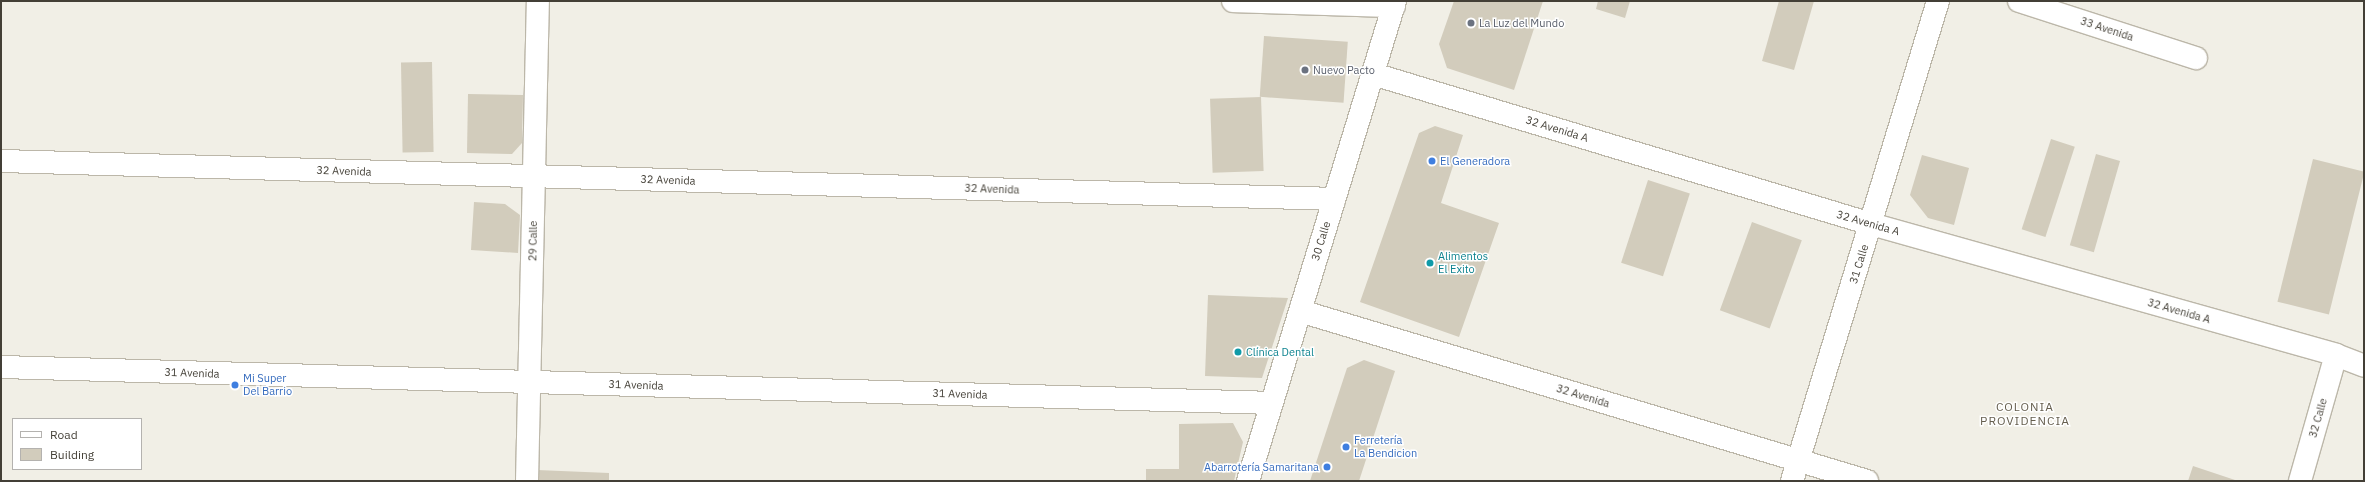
<!DOCTYPE html>
<meta charset="utf-8">
<style>
body{margin:0}
#map{position:relative;width:2365px;height:482px;overflow:hidden;background:#f1efe6;font-family:"IBM Plex Sans",sans-serif}
div>[style]{position:absolute}
[style*='--x']{left:calc(var(--x)*1px);top:calc(var(--y)*1px);width:calc(var(--w)*1px);rotate:calc(var(--a)*1deg)}
.building>*{inset:0;background:#d2ccbc;transform-origin:0 0}
.roads{filter:drop-shadow(1px 0 #bcb7a9) drop-shadow(-1px 0 #bcb7a9) drop-shadow(0 1px #bcb7a9) drop-shadow(0 -1px #bcb7a9)}
.minor>*{height:22px;margin:-11px;padding:0 11px;transform-origin:11px;border-radius:11px;background:#fff}
.dots>*{width:11px;height:11px;translate:-50% -50%;box-sizing:border-box;border:2px solid #fff;border-radius:50%}
span{translate:-50% -50%;white-space:nowrap;text-align:center;line-height:1.15;-webkit-text-stroke:3px #fff;paint-order:stroke}
.worship-label{font-size:11px;color:#5b616d}
.left{translate:0 -50%;text-align:left}
.street-label{font-size:11px;color:#433f36}
.shop-label{font-size:11px;color:#366cbe}
.right{translate:-100% -50%;text-align:right}
.culture-label{font-size:11px;color:#0d838f}
.neighbourhood-label{font-size:12px;color:#655e4e;letter-spacing:1px}
.frame{position:absolute;inset:0;border:2px solid #433f36;pointer-events:none}
.legend{position:absolute;left:12px;top:418px;width:130px;height:52px;box-sizing:border-box;background:#fff;border:1px solid #b4b2af;margin:0;padding:5px 7px;list-style:none;font-size:12px;color:#433f36}
.legend li{display:flex;align-items:center;gap:8px;height:20px}
.legend b{width:20px;border:1px solid #b4b2af}
</style>
<div id="map">
<div class="building">
<i style="clip-path:polygon(1454px 1px,1543px 1px,1514px 90px,1447px 68px,1439px 44px)"></i>
<i style="clip-path:polygon(1598px 1px,1630px 1px,1625px 18px,1596px 9px)"></i>
<i style="clip-path:polygon(1779px 1px,1814px 1px,1794px 70px,1762px 61px)"></i>
<i style="left:1264px;top:36px;width:84px;height:61px;rotate:4deg"></i>
<i style="left:432px;top:62px;width:90px;height:31px;rotate:89deg"></i>
<i style="clip-path:polygon(468px 94px,523px 95px,522px 143px,512px 154px,467px 153px)"></i>
<i style="left:1261px;top:97px;width:74px;height:51px;rotate:88deg"></i>
<i style="clip-path:polygon(1435px 126px,1463px 135px,1441px 203px,1499px 223px,1459px 337px,1360px 302px,1419px 133px)"></i>
<i style="left:2051px;top:139px;width:25px;height:95px;rotate:18deg"></i>
<i style="left:2096px;top:154px;width:25px;height:95px;rotate:16deg"></i>
<i style="clip-path:polygon(1922px 155px,1969px 168px,1954px 225px,1928px 218px,1910px 195px)"></i>
<i style="left:2313px;top:159px;width:53px;height:147px;rotate:14deg"></i>
<i style="left:1648px;top:180px;width:44px;height:87px;rotate:18deg"></i>
<i style="clip-path:polygon(474px 202px,505px 204px,520px 215px,518px 253px,471px 250px)"></i>
<i style="left:1752px;top:222px;width:53px;height:94px;rotate:20deg"></i>
<i style="clip-path:polygon(1208px 295px,1288px 298px,1262px 378px,1205px 376px)"></i>
<i style="clip-path:polygon(1364px 360px,1395px 371px,1359px 481px,1310px 481px,1347px 368px)"></i>
<i style="clip-path:polygon(1233px 423px,1243px 442px,1234px 481px,1146px 481px,1146px 469px,1179px 469px,1179px 424px)"></i>
<i style="clip-path:polygon(2193px 466px,2238px 481px,2188px 481px)"></i>
<i style="clip-path:polygon(537px 470px,609px 473px,609px 481px,537px 481px)"></i>
</div>
<div class="roads">
<div class="minor">
<i style="--x:1233;--y:1;--w:161;--a:1.8"></i>
<i style="--x:2019;--y:1;--w:186;--a:17.9"></i>
<i style="--x:1373;--y:74;--w:520;--a:16.76"></i>
<i style="--x:1871;--y:224;--w:483;--a:15.7"></i>
<i style="--x:2336;--y:355;--w:30;--a:21"></i>
<i style="--x:1;--y:161;--w:1334;--a:1.63"></i>
<i style="--x:1300;--y:311;--w:592;--a:16.69"></i>
<i style="--x:1;--y:367;--w:1271;--a:1.62"></i>
<i style="--x:527;--y:481;--w:480;--a:-88.7"></i>
<i style="--x:1248;--y:481;--w:502;--a:-72.97"></i>
<i style="--x:1792;--y:481;--w:502;--a:-73.08"></i>
<i style="--x:2300;--y:481;--w:131;--a:-74.1"></i>
</div>
</div>
<div class="dots">
<i style="left:1471px;top:23px;background:#6b7280"></i>
<i style="left:1305px;top:70px;background:#6b7280"></i>
<i style="left:1432px;top:161px;background:#3f7fe0"></i>
<i style="left:1430px;top:263px;background:#0f9aa8"></i>
<i style="left:1238px;top:352px;background:#0f9aa8"></i>
<i style="left:235px;top:385px;background:#3f7fe0"></i>
<i style="left:1346px;top:447px;background:#3f7fe0"></i>
<i style="left:1327px;top:467px;background:#3f7fe0"></i>
</div>
<div class="worship-label">
<span class="left" style="left:1479px;top:23px">La Luz del Mundo</span>
<span class="left" style="left:1313px;top:70px">Nuevo Pacto</span>
</div>
<div class="street-label">
<span style="left:2107px;top:29px;rotate:18deg">33 Avenida</span>
<span style="left:1557px;top:129px;rotate:17deg">32 Avenida A</span>
<span style="left:344px;top:171px;rotate:2deg">32 Avenida</span>
<span style="left:668px;top:180px;rotate:2deg">32 Avenida</span>
<span style="left:992px;top:189px;rotate:2deg">32 Avenida</span>
<span style="left:1868px;top:223px;rotate:16deg">32 Avenida A</span>
<span style="left:533px;top:241px;rotate:-89deg">29 Calle</span>
<span style="left:1321px;top:241px;rotate:-73deg">30 Calle</span>
<span style="left:1859px;top:264px;rotate:-73deg">31 Calle</span>
<span style="left:2179px;top:311px;rotate:16deg">32 Avenida A</span>
<span style="left:192px;top:373px;rotate:2deg">31 Avenida</span>
<span style="left:636px;top:385px;rotate:2deg">31 Avenida</span>
<span style="left:960px;top:394px;rotate:2deg">31 Avenida</span>
<span style="left:1583px;top:396px;rotate:17deg">32 Avenida</span>
<span style="left:2318px;top:418px;rotate:-74deg">32 Calle</span>
</div>
<div class="shop-label">
<span class="left" style="left:1440px;top:161px">El Generadora</span>
<span class="left" style="left:243px;top:385px">Mi Super<br>Del Barrio</span>
<span class="left" style="left:1354px;top:447px">Ferretería<br>La Bendicion</span>
<span class="right" style="left:1319px;top:467px">Abarrotería Samaritana</span>
</div>
<div class="culture-label">
<span class="left" style="left:1438px;top:263px">Alimentos<br>El Exito</span>
<span class="left" style="left:1246px;top:352px">Clínica Dental</span>
</div>
<div class="neighbourhood-label">
<span style="left:2025px;top:414px">COLONIA<br>PROVIDENCIA</span>
</div>
<div class="frame"></div>
<ul class="legend">
<li><b style="height:5px;background:#fff"></b>Road</li>
<li><b style="height:11px;background:#d2ccbc"></b>Building</li>
</ul>
</div>
